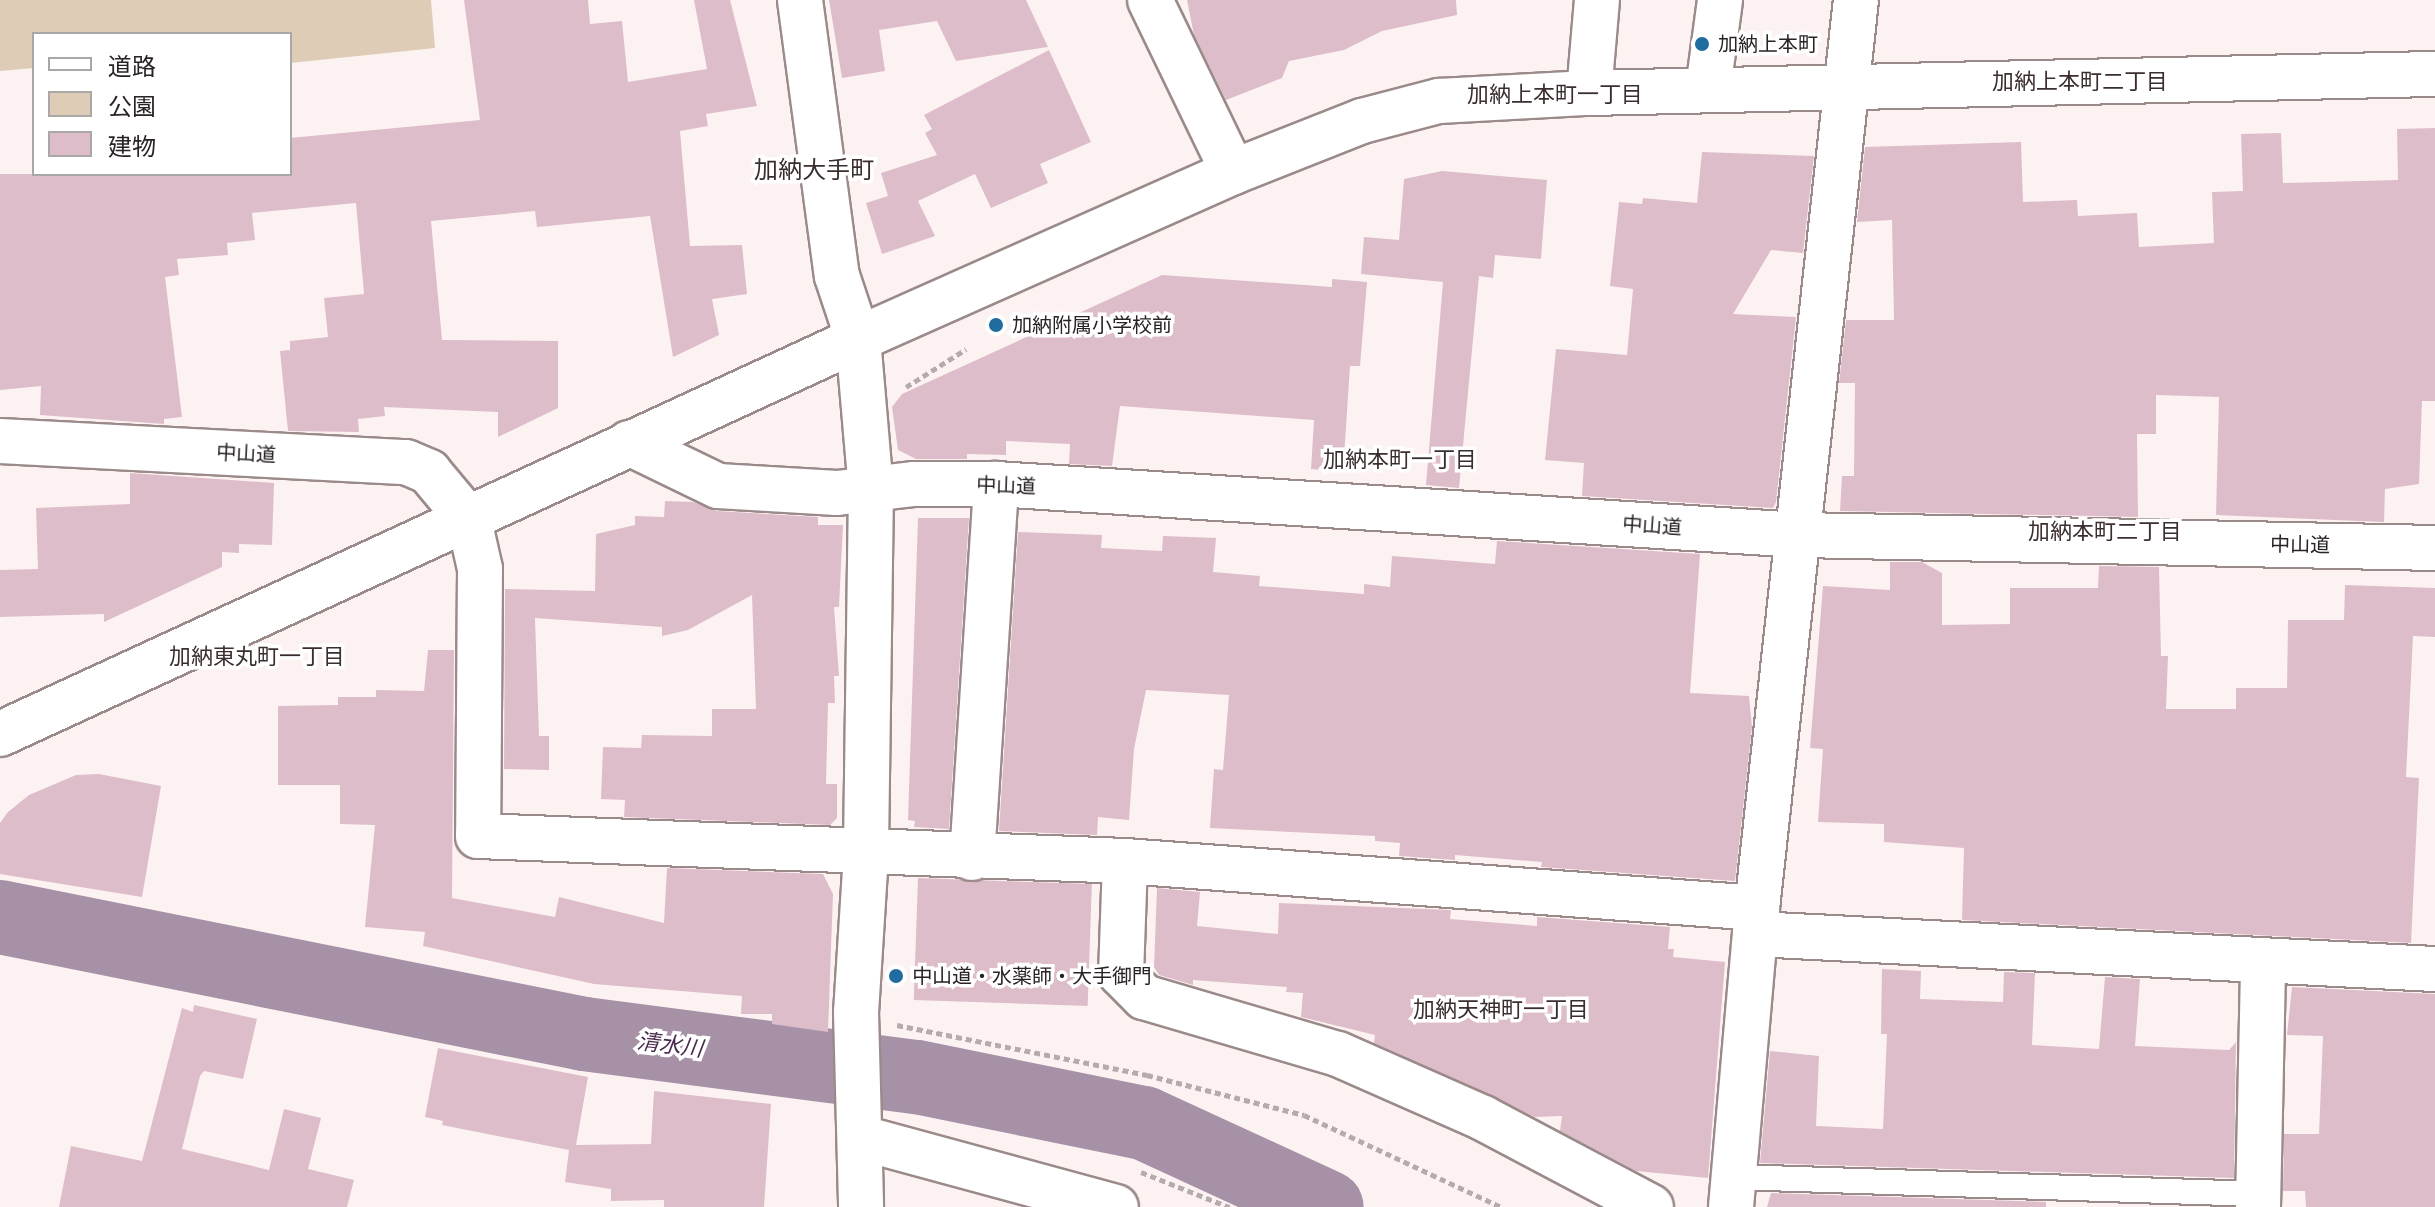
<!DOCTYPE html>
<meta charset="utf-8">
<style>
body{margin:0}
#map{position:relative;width:2435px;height:1207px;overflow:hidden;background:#fdf2f2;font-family:Roboto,"Noto Sans JP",sans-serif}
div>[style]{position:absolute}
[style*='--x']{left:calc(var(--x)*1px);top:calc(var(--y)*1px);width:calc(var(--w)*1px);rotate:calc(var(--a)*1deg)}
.green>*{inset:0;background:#deccb6}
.river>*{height:74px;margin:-37px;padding:0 37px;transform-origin:37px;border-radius:37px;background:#a691a7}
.building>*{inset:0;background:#debdcb;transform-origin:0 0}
.path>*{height:5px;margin-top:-2.5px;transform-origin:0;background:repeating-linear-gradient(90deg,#b5abab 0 6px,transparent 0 10px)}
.roads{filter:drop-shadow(2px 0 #9a8a89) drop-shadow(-2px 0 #9a8a89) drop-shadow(0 2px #9a8a89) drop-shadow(0 -2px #9a8a89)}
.service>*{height:24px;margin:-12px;padding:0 12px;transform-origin:12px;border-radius:12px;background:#fff}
.minor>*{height:44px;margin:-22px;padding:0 22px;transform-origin:22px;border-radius:22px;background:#fff}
.tertiary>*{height:44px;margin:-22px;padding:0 22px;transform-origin:22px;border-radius:22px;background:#fff}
.dots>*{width:22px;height:22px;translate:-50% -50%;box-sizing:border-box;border:4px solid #fff;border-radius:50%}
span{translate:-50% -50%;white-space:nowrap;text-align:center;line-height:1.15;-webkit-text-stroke:7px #fff;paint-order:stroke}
.poi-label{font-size:20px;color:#2a2323}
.left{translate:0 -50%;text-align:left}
.street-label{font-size:20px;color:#2a2323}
.neighbourhood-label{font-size:22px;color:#3b2e2e}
.water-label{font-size:22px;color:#49294c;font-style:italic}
.quarter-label{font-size:24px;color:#3b2e2e}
.legend{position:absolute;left:32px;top:32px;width:260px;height:144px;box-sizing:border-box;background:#fff;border:2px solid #aaa7a7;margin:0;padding:10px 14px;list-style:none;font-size:24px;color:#2a2323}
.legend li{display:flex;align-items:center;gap:16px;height:40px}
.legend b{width:40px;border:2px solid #aaa7a7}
</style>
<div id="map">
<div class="green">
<i style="clip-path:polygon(0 0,431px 0,435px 48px,290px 63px,290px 34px,34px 34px,34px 68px,0 71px)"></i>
</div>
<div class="river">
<i style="--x:0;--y:917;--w:596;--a:11.33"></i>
<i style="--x:584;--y:1034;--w:336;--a:7.4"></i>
<i style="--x:917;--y:1077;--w:232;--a:11.5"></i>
<i style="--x:1144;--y:1123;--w:201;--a:24.7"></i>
</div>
<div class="building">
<i style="clip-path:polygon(464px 0,588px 0,590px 24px,622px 21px,628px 82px,707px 69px,694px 0,730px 0,757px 106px,706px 114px,708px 126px,680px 131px,690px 246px,742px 245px,747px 294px,712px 299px,719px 335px,673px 357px,650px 216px,537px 227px,535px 211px,431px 221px,442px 340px,558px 341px,558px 408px,498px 437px,498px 412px,384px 407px,385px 416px,358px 419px,359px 432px,288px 431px,280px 351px,290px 350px,290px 341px,328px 337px,324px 298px,364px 294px,356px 203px,252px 213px,255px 240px,227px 243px,228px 255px,177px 259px,179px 275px,165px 277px,182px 417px,164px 419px,164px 424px,40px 415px,41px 386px,0 390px,0 174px,290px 174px,290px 138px,480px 120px)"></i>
<i style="clip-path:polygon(829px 0,1026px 0,1048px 47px,956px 61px,937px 21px,879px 30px,885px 71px,842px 78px)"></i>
<i style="clip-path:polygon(1187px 0,1456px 0,1457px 15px,1382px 31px,1344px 50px,1289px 61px,1282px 78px,1226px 100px,1194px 35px)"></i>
<i style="clip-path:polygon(1049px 50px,1091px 142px,1040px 164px,1048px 183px,991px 208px,975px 174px,918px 201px,935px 236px,882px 254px,866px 203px,888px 196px,881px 173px,937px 155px,925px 133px,932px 129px,924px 115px)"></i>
<i style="clip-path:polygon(2435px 128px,2435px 401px,2422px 401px,2419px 484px,2385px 489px,2384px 522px,2216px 515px,2219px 397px,2156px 395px,2156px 434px,2137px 434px,2138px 517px,1840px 511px,1842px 476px,1854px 476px,1855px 383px,1839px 383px,1846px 320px,1894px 320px,1892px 220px,1857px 222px,1865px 147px,2021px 142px,2023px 202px,2077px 200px,2078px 216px,2137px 213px,2139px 247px,2214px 243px,2212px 192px,2243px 191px,2241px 134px,2281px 133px,2283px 183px,2398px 180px,2397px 129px)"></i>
<i style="clip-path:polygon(1702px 152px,1814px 156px,1803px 253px,1771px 250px,1733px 314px,1796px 317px,1776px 502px,1773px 508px,1582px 496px,1584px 463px,1545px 460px,1556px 349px,1627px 355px,1633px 289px,1610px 286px,1619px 202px,1642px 204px,1643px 198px,1697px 203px)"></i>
<i style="clip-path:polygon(1442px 171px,1547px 180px,1541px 259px,1495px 255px,1493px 278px,1479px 276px,1459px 488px,1426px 485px,1443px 282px,1361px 274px,1364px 237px,1399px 240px,1404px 179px)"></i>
<i style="clip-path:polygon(1162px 275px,1332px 287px,1332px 279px,1367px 282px,1360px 366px,1350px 366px,1343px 472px,1311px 469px,1314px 420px,1120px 406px,1112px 466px,1069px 464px,1070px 444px,1006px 441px,1006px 455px,967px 454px,967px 459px,916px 459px,898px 450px,892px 407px,902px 394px)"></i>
<i style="clip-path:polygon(130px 473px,274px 483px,272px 545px,239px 544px,239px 553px,222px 552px,222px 567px,104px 622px,104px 614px,0 617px,0 570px,38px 569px,36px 508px,130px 504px)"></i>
<i style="clip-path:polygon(665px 501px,693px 502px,717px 511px,818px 517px,818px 525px,843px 525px,839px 607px,834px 607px,839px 676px,834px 676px,835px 703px,828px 703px,826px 784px,837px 784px,837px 818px,830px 825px,624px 817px,625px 800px,601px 799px,603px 747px,641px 748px,642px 735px,712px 736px,712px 709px,756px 709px,752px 595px,688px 630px,662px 636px,662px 627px,535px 618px,539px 736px,549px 736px,549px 770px,504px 769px,505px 589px,595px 591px,596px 534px,635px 525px,635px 516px,664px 517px)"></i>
<i style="clip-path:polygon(918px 518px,969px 518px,949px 829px,914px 827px,915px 821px,908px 820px)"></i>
<i style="clip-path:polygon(1018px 532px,1102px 535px,1101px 548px,1162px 551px,1163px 536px,1216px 538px,1213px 572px,1260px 576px,1259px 586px,1364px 594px,1364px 584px,1390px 587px,1392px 556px,1495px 564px,1497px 541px,1700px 554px,1690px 693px,1749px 696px,1752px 727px,1735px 881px,1541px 867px,1542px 862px,1455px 855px,1455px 860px,1399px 856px,1400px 843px,1375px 841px,1375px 836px,1210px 828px,1214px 769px,1223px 770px,1229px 695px,1146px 690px,1134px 749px,1129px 820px,1098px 817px,1097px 835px,999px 831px)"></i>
<i style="clip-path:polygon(1890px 562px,1922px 562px,1942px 573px,1942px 625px,2010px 624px,2010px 588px,2098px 588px,2099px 566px,2159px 567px,2161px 656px,2168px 656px,2166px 709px,2236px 709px,2236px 688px,2287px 688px,2288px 620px,2344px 620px,2345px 585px,2435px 588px,2435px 637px,2413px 636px,2406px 777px,2419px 778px,2411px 943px,1962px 920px,1964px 848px,1884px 842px,1884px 824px,1818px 822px,1823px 749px,1810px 748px,1823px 586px,1890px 590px)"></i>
<i style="clip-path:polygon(428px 650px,454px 650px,452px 898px,555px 917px,559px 897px,664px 923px,667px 868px,823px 874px,833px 894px,828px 1032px,772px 1024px,772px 1014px,741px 1014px,742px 996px,594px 984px,423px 946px,425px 932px,365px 927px,375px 825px,340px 824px,340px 785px,278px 785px,278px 706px,338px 705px,338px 697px,376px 697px,376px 690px,424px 691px)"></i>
<i style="clip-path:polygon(99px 774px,161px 786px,142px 897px,0 874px,0 823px,8px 812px,29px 795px,76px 775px)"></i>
<i style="left:918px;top:878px;width:174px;height:122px;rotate:2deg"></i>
<i style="clip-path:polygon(1157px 888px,1200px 892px,1197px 926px,1278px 934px,1279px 903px,1451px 910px,1450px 919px,1537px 926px,1537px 917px,1670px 927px,1668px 949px,1674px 949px,1673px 957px,1725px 962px,1708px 1178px,1636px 1171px,1560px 1131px,1562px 1116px,1535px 1117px,1374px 1043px,1375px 1035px,1301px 1017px,1303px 993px,1286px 992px,1287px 987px,1193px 980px,1193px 985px,1159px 975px,1154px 967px)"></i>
<i style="clip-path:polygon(1882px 969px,1921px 971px,1920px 999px,2003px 1002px,2004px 972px,2035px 973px,2032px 1045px,2099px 1049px,2105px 977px,2140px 979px,2135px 1046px,2229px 1050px,2236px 1042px,2234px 1178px,1760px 1163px,1770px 1051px,1819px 1056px,1816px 1126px,1883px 1129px,1887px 1034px,1881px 1034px)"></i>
<i style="clip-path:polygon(2292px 987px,2435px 994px,2435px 1207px,2306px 1207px,2305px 1191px,2283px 1191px,2284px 1134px,2319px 1134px,2323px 1036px,2287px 1035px)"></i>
<i style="clip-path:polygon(194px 1005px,257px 1019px,243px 1079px,204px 1071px,200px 1076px,182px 1149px,269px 1170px,284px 1109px,321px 1118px,308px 1169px,354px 1180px,347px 1207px,59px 1207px,71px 1146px,142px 1161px,182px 1008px,193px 1012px)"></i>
<i style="clip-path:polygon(438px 1048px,588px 1077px,576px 1145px,651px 1144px,654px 1091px,771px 1104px,764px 1207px,664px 1207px,664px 1200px,611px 1201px,611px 1189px,565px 1182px,569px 1150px,442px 1125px,443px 1121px,425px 1117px)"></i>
<i style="clip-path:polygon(1771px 1193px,2046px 1202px,2046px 1207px,1767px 1207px)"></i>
</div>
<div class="path">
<i style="--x:906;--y:387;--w:71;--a:-32.3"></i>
<i style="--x:897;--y:1025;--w:255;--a:11.3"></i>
<i style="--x:1147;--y:1075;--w:162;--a:14.3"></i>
<i style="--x:1304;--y:1115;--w:217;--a:25"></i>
<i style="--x:1141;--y:1172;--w:95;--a:21.7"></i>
</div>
<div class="roads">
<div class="service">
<i style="--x:1735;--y:1177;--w:523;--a:1.86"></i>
</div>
<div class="minor">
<i style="--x:1150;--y:0;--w:191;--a:64.2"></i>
<i style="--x:1708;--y:89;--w:90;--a:-82.3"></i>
<i style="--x:1589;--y:93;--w:93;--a:-85.1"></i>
<i style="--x:858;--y:339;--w:152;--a:85.1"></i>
<i style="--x:871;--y:490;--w:364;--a:90.8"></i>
<i style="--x:866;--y:854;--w:158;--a:93.6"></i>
<i style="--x:856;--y:1012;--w:195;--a:88.5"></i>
<i style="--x:0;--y:441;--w:407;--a:3"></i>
<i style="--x:406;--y:462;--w:25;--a:23"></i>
<i style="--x:429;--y:472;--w:62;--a:50.2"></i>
<i style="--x:469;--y:520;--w:50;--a:77.3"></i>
<i style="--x:480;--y:569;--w:267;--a:90.4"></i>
<i style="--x:478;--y:836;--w:647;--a:2.21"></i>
<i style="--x:1125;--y:861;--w:634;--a:4.25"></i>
<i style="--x:629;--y:443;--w:99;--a:25.8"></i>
<i style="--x:718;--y:486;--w:119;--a:3.4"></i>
<i style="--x:837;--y:493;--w:78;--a:-6.7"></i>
<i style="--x:914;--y:484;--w:82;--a:0"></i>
<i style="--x:996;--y:484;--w:806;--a:3.63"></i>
<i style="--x:1800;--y:535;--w:635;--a:1.17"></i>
<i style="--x:972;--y:858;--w:375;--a:-86.3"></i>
<i style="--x:1125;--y:861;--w:113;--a:92"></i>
<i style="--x:1121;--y:974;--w:33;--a:45"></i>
<i style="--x:1144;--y:997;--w:202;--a:16.4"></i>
<i style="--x:1338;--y:1054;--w:158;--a:23.8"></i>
<i style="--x:1483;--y:1118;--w:190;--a:27.9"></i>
<i style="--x:1755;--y:934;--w:681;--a:2.95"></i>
<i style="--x:862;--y:1138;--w:263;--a:15.2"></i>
<i style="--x:1731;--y:1207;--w:300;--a:-85"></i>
<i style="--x:1757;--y:908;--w:913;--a:-83.78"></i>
<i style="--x:2258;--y:1207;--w:246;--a:-88.8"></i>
</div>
<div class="tertiary">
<i style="--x:800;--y:0;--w:278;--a:82.4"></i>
<i style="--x:837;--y:276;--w:66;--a:71.6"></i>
<i style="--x:0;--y:734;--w:945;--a:-24.72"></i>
<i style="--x:858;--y:339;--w:411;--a:-24"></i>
<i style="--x:1233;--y:172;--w:139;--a:-21.6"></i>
<i style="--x:1362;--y:121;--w:80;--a:-14.6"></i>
<i style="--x:1439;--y:101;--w:150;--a:-3.1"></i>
<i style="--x:1589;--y:93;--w:846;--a:-1.29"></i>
</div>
</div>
<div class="dots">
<i style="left:1702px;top:44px;background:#216c9f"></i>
<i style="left:996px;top:325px;background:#216c9f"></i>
<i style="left:896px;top:976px;background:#216c9f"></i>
</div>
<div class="poi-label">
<span class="left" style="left:1718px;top:44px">加納上本町</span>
<span class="left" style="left:1012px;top:325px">加納附属小学校前</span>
<span class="left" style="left:912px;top:976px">中山道・水薬師・大手御門</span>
</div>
<div class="street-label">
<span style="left:246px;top:454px;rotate:3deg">中山道</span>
<span style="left:1006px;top:486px;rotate:2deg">中山道</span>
<span style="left:1652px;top:526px;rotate:4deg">中山道</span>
<span style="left:2300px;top:545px;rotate:1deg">中山道</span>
</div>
<div class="neighbourhood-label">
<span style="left:2080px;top:82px">加納上本町二丁目</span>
<span style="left:1555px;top:95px">加納上本町一丁目</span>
<span style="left:1400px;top:460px">加納本町一丁目</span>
<span style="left:2105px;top:532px">加納本町二丁目</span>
<span style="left:257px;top:657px">加納東丸町一丁目</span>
<span style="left:1501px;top:1010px">加納天神町一丁目</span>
</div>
<div class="water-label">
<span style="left:670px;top:1045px;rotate:7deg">清水川</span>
</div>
<div class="quarter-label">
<span style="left:814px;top:171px">加納大手町</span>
</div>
<ul class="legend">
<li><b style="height:10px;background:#fff"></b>道路</li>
<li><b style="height:22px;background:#deccb6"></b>公園</li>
<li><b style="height:22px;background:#debdcb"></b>建物</li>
</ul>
</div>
